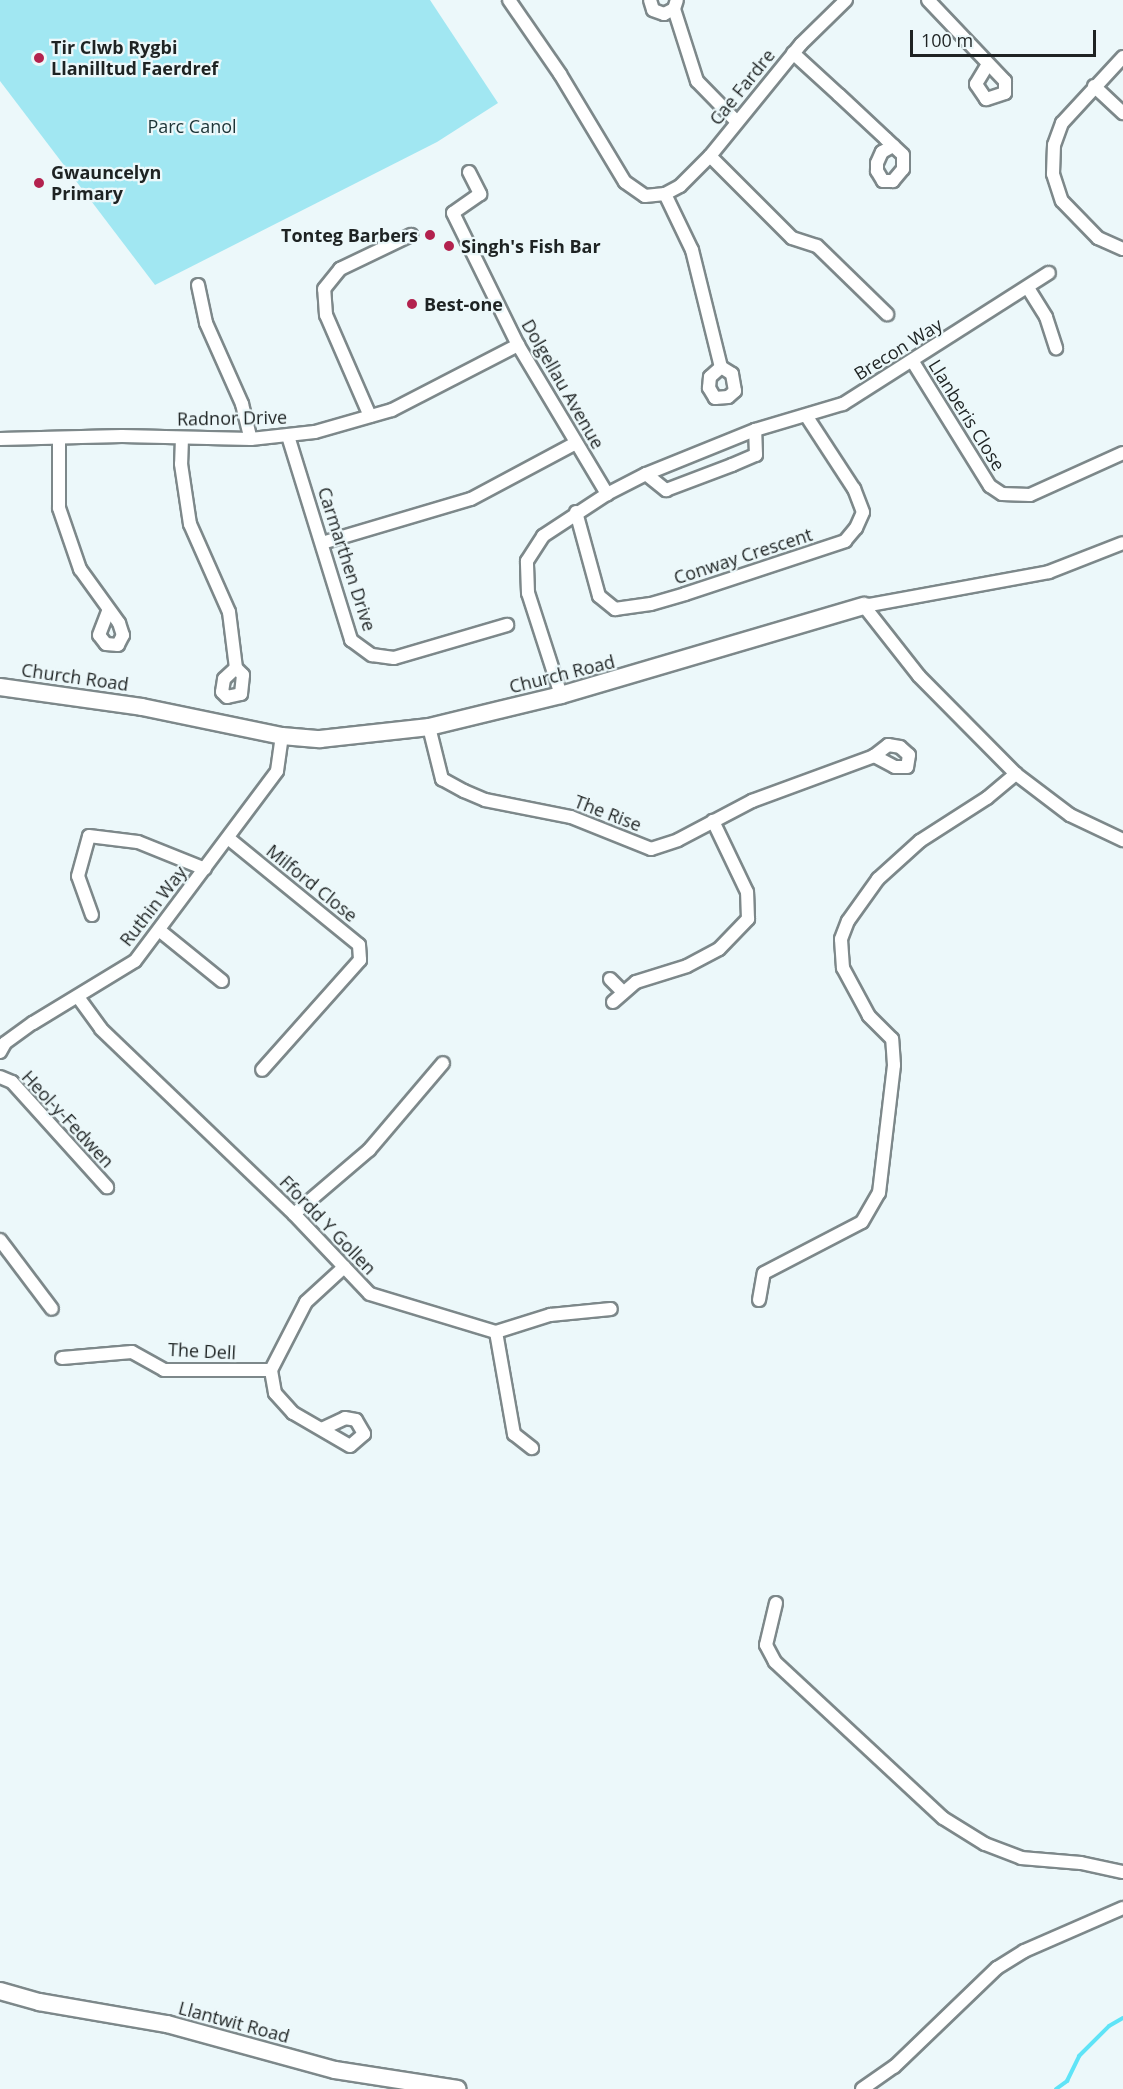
<!DOCTYPE html>
<style>
body{margin:0}
#map{position:relative;width:1123px;height:2089px;overflow:hidden;background:#ecf8fa;font-family:"Open Sans",sans-serif}
div>[style]{position:absolute}
[style*='--x']{left:calc(var(--x)*1px);top:calc(var(--y)*1px);width:calc(var(--w)*1px);rotate:calc(var(--a)*1deg)}
.green>*{inset:0;background:#a1e7f2}
.stream>*{height:4px;margin:-2px;padding:0 2px;transform-origin:2px;border-radius:2px;background:#5fe4f7}
.roads{filter:drop-shadow(2px 0 #7d888a) drop-shadow(-2px 0 #7d888a) drop-shadow(0 2px #7d888a) drop-shadow(0 -2px #7d888a)}
.street>*{height:12px;margin:-6px;padding:0 6px;transform-origin:6px;border-radius:6px;background:#fff}
.secondary>*{height:16px;margin:-8px;padding:0 8px;transform-origin:8px;border-radius:8px;background:#fff}
.dots>*{width:16px;height:16px;translate:-50% -50%;box-sizing:border-box;border:3px solid #ecf8fa;border-radius:50%}
span{translate:-50% -50%;white-space:nowrap;text-align:center;line-height:1.15;-webkit-text-stroke:4.5px #ecf8fa;paint-order:stroke}
.poi-label{font-size:18px;color:#1e2323;font-weight:700}
.left{translate:0 -50%;text-align:left}
.right{translate:-100% -50%;text-align:right}
.street-label{font-size:18px;color:#1e2323}
.park-label{font-size:18px;color:#1c3336}
.scale{position:absolute;left:910px;top:30px;width:186px;height:27px;box-sizing:border-box;border:3px solid #1e2323;border-top:0;padding-left:8px;font-size:18px;line-height:21px;white-space:nowrap;color:#1e2323;-webkit-text-stroke:4px #ecf8fa;paint-order:stroke}
</style>
<div id="map">
<div class="green">
<i style="clip-path:polygon(0 0,430px 0,498px 103px,437px 142px,155px 285px,0 81px)"></i>
</div>
<div class="stream">
<i style="--x:1056;--y:2089;--w:14;--a:-36"></i>
<i style="--x:1067;--y:2081;--w:28;--a:-64"></i>
<i style="--x:1079;--y:2056;--w:42;--a:-45"></i>
<i style="--x:1109;--y:2026;--w:16;--a:-30"></i>
</div>
<div class="roads">
<div class="street">
<i style="--x:509;--y:0;--w:90;--a:55.4"></i>
<i style="--x:560;--y:74;--w:126;--a:59"></i>
<i style="--x:625;--y:182;--w:24;--a:35"></i>
<i style="--x:645;--y:196;--w:20;--a:-6"></i>
<i style="--x:665;--y:194;--w:17;--a:-28"></i>
<i style="--x:680;--y:186;--w:42;--a:-45"></i>
<i style="--x:710;--y:156;--w:144;--a:-50.9"></i>
<i style="--x:801;--y:44;--w:63;--a:-44.4"></i>
<i style="--x:650;--y:0;--w:10;--a:73"></i>
<i style="--x:653;--y:10;--w:12;--a:20"></i>
<i style="--x:664;--y:14;--w:11;--a:-27"></i>
<i style="--x:674;--y:9;--w:9;--a:-72"></i>
<i style="--x:928;--y:0;--w:112;--a:46.5"></i>
<i style="--x:1005;--y:81;--w:12;--a:90"></i>
<i style="--x:1005;--y:93;--w:20;--a:162"></i>
<i style="--x:986;--y:99;--w:18;--a:-124"></i>
<i style="--x:976;--y:84;--w:23;--a:-59"></i>
<i style="--x:674;--y:9;--w:76;--a:72.3"></i>
<i style="--x:697;--y:81;--w:57;--a:45.7"></i>
<i style="--x:793;--y:53;--w:62;--a:42.4"></i>
<i style="--x:839;--y:95;--w:64;--a:43.1"></i>
<i style="--x:886;--y:139;--w:23;--a:43"></i>
<i style="--x:903;--y:155;--w:14;--a:90"></i>
<i style="--x:903;--y:169;--w:16;--a:130"></i>
<i style="--x:893;--y:181;--w:10;--a:180"></i>
<i style="--x:883;--y:181;--w:12;--a:-121"></i>
<i style="--x:877;--y:171;--w:8;--a:-90"></i>
<i style="--x:877;--y:163;--w:12;--a:-66"></i>
<i style="--x:882;--y:152;--w:13;--a:-29"></i>
<i style="--x:1123;--y:57;--w:90;--a:132.7"></i>
<i style="--x:1062;--y:123;--w:23;--a:110"></i>
<i style="--x:1054;--y:145;--w:29;--a:92"></i>
<i style="--x:1053;--y:174;--w:28;--a:72"></i>
<i style="--x:1062;--y:201;--w:52;--a:45.8"></i>
<i style="--x:1098;--y:238;--w:27;--a:24"></i>
<i style="--x:1094;--y:86;--w:40;--a:43"></i>
<i style="--x:710;--y:156;--w:116;--a:45"></i>
<i style="--x:792;--y:238;--w:26;--a:18"></i>
<i style="--x:817;--y:246;--w:98;--a:44.2"></i>
<i style="--x:469;--y:172;--w:25;--a:63"></i>
<i style="--x:480;--y:194;--w:33;--a:145"></i>
<i style="--x:453;--y:213;--w:147;--a:63.8"></i>
<i style="--x:518;--y:345;--w:174;--a:59.1"></i>
<i style="--x:665;--y:194;--w:62;--a:64.3"></i>
<i style="--x:692;--y:250;--w:121;--a:76.1"></i>
<i style="--x:721;--y:367;--w:13;--a:32"></i>
<i style="--x:732;--y:374;--w:17;--a:80"></i>
<i style="--x:735;--y:391;--w:9;--a:139"></i>
<i style="--x:728;--y:397;--w:13;--a:176"></i>
<i style="--x:715;--y:398;--w:12;--a:-121"></i>
<i style="--x:709;--y:388;--w:11;--a:-85"></i>
<i style="--x:710;--y:377;--w:15;--a:-42"></i>
<i style="--x:198;--y:285;--w:39;--a:78"></i>
<i style="--x:206;--y:323;--w:89;--a:66"></i>
<i style="--x:242;--y:404;--w:36;--a:76"></i>
<i style="--x:1028;--y:288;--w:34;--a:58"></i>
<i style="--x:1046;--y:317;--w:33;--a:72"></i>
<i style="--x:913;--y:362;--w:146;--a:58.2"></i>
<i style="--x:990;--y:486;--w:14;--a:34"></i>
<i style="--x:1002;--y:494;--w:28;--a:2"></i>
<i style="--x:1030;--y:495;--w:102;--a:-24.3"></i>
<i style="--x:370;--y:416;--w:110;--a:-113.5"></i>
<i style="--x:326;--y:315;--w:26;--a:-94"></i>
<i style="--x:324;--y:289;--w:26;--a:-51"></i>
<i style="--x:340;--y:269;--w:79;--a:-25.6"></i>
<i style="--x:288;--y:436;--w:214;--a:72.8"></i>
<i style="--x:351;--y:640;--w:26;--a:36"></i>
<i style="--x:372;--y:655;--w:22;--a:8"></i>
<i style="--x:394;--y:658;--w:118;--a:-16.3"></i>
<i style="--x:59;--y:438;--w:70;--a:90"></i>
<i style="--x:59;--y:508;--w:65;--a:71"></i>
<i style="--x:80;--y:569;--w:67;--a:54.2"></i>
<i style="--x:119;--y:623;--w:13;--a:72"></i>
<i style="--x:123;--y:635;--w:11;--a:117"></i>
<i style="--x:118;--y:645;--w:12;--a:-175"></i>
<i style="--x:106;--y:644;--w:11;--a:-128"></i>
<i style="--x:99;--y:635;--w:26;--a:-69"></i>
<i style="--x:182;--y:438;--w:26;--a:92"></i>
<i style="--x:181;--y:464;--w:61;--a:81.5"></i>
<i style="--x:190;--y:524;--w:96;--a:66.1"></i>
<i style="--x:229;--y:612;--w:56;--a:82.9"></i>
<i style="--x:236;--y:668;--w:10;--a:45"></i>
<i style="--x:243;--y:675;--w:19;--a:96"></i>
<i style="--x:241;--y:694;--w:14;--a:168"></i>
<i style="--x:227;--y:697;--w:7;--a:-135"></i>
<i style="--x:222;--y:692;--w:13;--a:-81"></i>
<i style="--x:224;--y:679;--w:16;--a:-43"></i>
<i style="--x:0;--y:439;--w:122;--a:-1.4"></i>
<i style="--x:122;--y:436;--w:129;--a:1.3"></i>
<i style="--x:251;--y:439;--w:64;--a:-6.2"></i>
<i style="--x:315;--y:432;--w:80;--a:-15.9"></i>
<i style="--x:392;--y:410;--w:142;--a:-27.3"></i>
<i style="--x:646;--y:474;--w:26;--a:39"></i>
<i style="--x:666;--y:490;--w:71;--a:-20.7"></i>
<i style="--x:732;--y:465;--w:26;--a:-23"></i>
<i style="--x:756;--y:455;--w:25;--a:-92"></i>
<i style="--x:576;--y:512;--w:87;--a:74.7"></i>
<i style="--x:599;--y:596;--w:21;--a:39"></i>
<i style="--x:615;--y:609;--w:36;--a:-8"></i>
<i style="--x:651;--y:604;--w:35;--a:-16"></i>
<i style="--x:685;--y:594;--w:169;--a:-18.3"></i>
<i style="--x:845;--y:541;--w:17;--a:-50"></i>
<i style="--x:856;--y:528;--w:17;--a:-66"></i>
<i style="--x:863;--y:512;--w:25;--a:-111"></i>
<i style="--x:854;--y:489;--w:86;--a:-123.1"></i>
<i style="--x:322;--y:543;--w:155;--a:-16.5"></i>
<i style="--x:471;--y:499;--w:117;--a:-28.1"></i>
<i style="--x:561;--y:695;--w:107;--a:-107.9"></i>
<i style="--x:528;--y:593;--w:32;--a:-92"></i>
<i style="--x:527;--y:561;--w:30;--a:-57"></i>
<i style="--x:543;--y:536;--w:77;--a:-33.3"></i>
<i style="--x:607;--y:494;--w:44;--a:-27.1"></i>
<i style="--x:646;--y:474;--w:118;--a:-22"></i>
<i style="--x:755;--y:430;--w:92;--a:-16.5"></i>
<i style="--x:843;--y:404;--w:244;--a:-32.5"></i>
<i style="--x:429;--y:727;--w:54;--a:76"></i>
<i style="--x:442;--y:779;--w:25;--a:29"></i>
<i style="--x:464;--y:791;--w:23;--a:23"></i>
<i style="--x:485;--y:800;--w:88;--a:11.2"></i>
<i style="--x:571;--y:817;--w:86;--a:21.8"></i>
<i style="--x:651;--y:849;--w:28;--a:-18"></i>
<i style="--x:678;--y:840;--w:84;--a:-27.8"></i>
<i style="--x:752;--y:801;--w:130;--a:-20.2"></i>
<i style="--x:874;--y:756;--w:18;--a:-38"></i>
<i style="--x:888;--y:745;--w:12;--a:9"></i>
<i style="--x:900;--y:747;--w:12;--a:42"></i>
<i style="--x:909;--y:755;--w:12;--a:99"></i>
<i style="--x:907;--y:767;--w:12;--a:180"></i>
<i style="--x:895;--y:767;--w:24;--a:-152"></i>
<i style="--x:1016;--y:774;--w:68;--a:37.2"></i>
<i style="--x:1070;--y:815;--w:59;--a:25.3"></i>
<i style="--x:228;--y:838;--w:169;--a:39.2"></i>
<i style="--x:359;--y:945;--w:15;--a:86"></i>
<i style="--x:360;--y:960;--w:147;--a:131.7"></i>
<i style="--x:92;--y:915;--w:41;--a:-109.7"></i>
<i style="--x:78;--y:876;--w:41;--a:-74.6"></i>
<i style="--x:89;--y:836;--w:49;--a:7"></i>
<i style="--x:138;--y:842;--w:72;--a:21.9"></i>
<i style="--x:159;--y:930;--w:81;--a:39"></i>
<i style="--x:610;--y:979;--w:18;--a:45"></i>
<i style="--x:78;--y:997;--w:39;--a:54"></i>
<i style="--x:101;--y:1029;--w:267;--a:43.8"></i>
<i style="--x:294;--y:1214;--w:110;--a:46.5"></i>
<i style="--x:370;--y:1294;--w:132;--a:16.8"></i>
<i style="--x:496;--y:1332;--w:104;--a:80"></i>
<i style="--x:514;--y:1434;--w:23;--a:38"></i>
<i style="--x:613;--y:1002;--w:30;--a:-41"></i>
<i style="--x:636;--y:982;--w:53;--a:-17.4"></i>
<i style="--x:687;--y:966;--w:36;--a:-28"></i>
<i style="--x:719;--y:949;--w:42;--a:-46"></i>
<i style="--x:748;--y:919;--w:27;--a:-92"></i>
<i style="--x:747;--y:892;--w:79;--a:-115.6"></i>
<i style="--x:0;--y:1052;--w:10;--a:-61"></i>
<i style="--x:5;--y:1043;--w:34;--a:-36"></i>
<i style="--x:33;--y:1023;--w:119;--a:-31.3"></i>
<i style="--x:135;--y:961;--w:237;--a:-53.2"></i>
<i style="--x:277;--y:771;--w:35;--a:-82"></i>
<i style="--x:0;--y:1077;--w:13;--a:23"></i>
<i style="--x:12;--y:1082;--w:142;--a:47.9"></i>
<i style="--x:294;--y:1214;--w:99;--a:-40.5"></i>
<i style="--x:369;--y:1150;--w:114;--a:-49.6"></i>
<i style="--x:0;--y:1240;--w:86;--a:53"></i>
<i style="--x:759;--y:1300;--w:27;--a:-80"></i>
<i style="--x:764;--y:1273;--w:110;--a:-27.5"></i>
<i style="--x:862;--y:1222;--w:34;--a:-60"></i>
<i style="--x:879;--y:1193;--w:129;--a:-83.3"></i>
<i style="--x:894;--y:1065;--w:26;--a:-94"></i>
<i style="--x:892;--y:1039;--w:33;--a:-135"></i>
<i style="--x:869;--y:1016;--w:55;--a:-118.4"></i>
<i style="--x:843;--y:968;--w:29;--a:-94"></i>
<i style="--x:841;--y:939;--w:19;--a:-69"></i>
<i style="--x:848;--y:921;--w:52;--a:-54.5"></i>
<i style="--x:878;--y:879;--w:57;--a:-42.1"></i>
<i style="--x:920;--y:841;--w:80;--a:-32.7"></i>
<i style="--x:987;--y:798;--w:38;--a:-40"></i>
<i style="--x:1016;--y:774;--w:138;--a:-134.7"></i>
<i style="--x:919;--y:676;--w:89;--a:-128.2"></i>
<i style="--x:864;--y:606;--w:188;--a:-10.4"></i>
<i style="--x:1049;--y:572;--w:79;--a:-21.4"></i>
<i style="--x:496;--y:1332;--w:57;--a:-17.5"></i>
<i style="--x:550;--y:1315;--w:61;--a:-5.6"></i>
<i style="--x:62;--y:1358;--w:70;--a:-4.9"></i>
<i style="--x:132;--y:1352;--w:37;--a:29"></i>
<i style="--x:164;--y:1370;--w:107;--a:0"></i>
<i style="--x:324;--y:1428;--w:23;--a:-25"></i>
<i style="--x:345;--y:1418;--w:11;--a:10"></i>
<i style="--x:356;--y:1420;--w:16;--a:60"></i>
<i style="--x:364;--y:1434;--w:18;--a:139"></i>
<i style="--x:350;--y:1446;--w:66;--a:-149.9"></i>
<i style="--x:293;--y:1413;--w:27;--a:-132"></i>
<i style="--x:275;--y:1393;--w:23;--a:-100"></i>
<i style="--x:271;--y:1370;--w:76;--a:-62.8"></i>
<i style="--x:306;--y:1302;--w:52;--a:-42.6"></i>
<i style="--x:776;--y:1603;--w:43;--a:103.4"></i>
<i style="--x:766;--y:1645;--w:19;--a:62"></i>
<i style="--x:775;--y:1662;--w:229;--a:42.9"></i>
<i style="--x:943;--y:1818;--w:49;--a:31.8"></i>
<i style="--x:985;--y:1844;--w:39;--a:21"></i>
<i style="--x:1021;--y:1858;--w:60;--a:4.8"></i>
<i style="--x:1081;--y:1863;--w:43;--a:12.1"></i>
<i style="--x:862;--y:2089;--w:39;--a:-35"></i>
<i style="--x:894;--y:2067;--w:143;--a:-43.9"></i>
<i style="--x:997;--y:1968;--w:32;--a:-32"></i>
<i style="--x:1024;--y:1951;--w:108;--a:-23.5"></i>
</div>
<div class="secondary">
<i style="--x:0;--y:687;--w:143;--a:8"></i>
<i style="--x:142;--y:707;--w:143;--a:11.7"></i>
<i style="--x:282;--y:736;--w:38;--a:5"></i>
<i style="--x:320;--y:739;--w:110;--a:-6.3"></i>
<i style="--x:429;--y:727;--w:136;--a:-13.6"></i>
<i style="--x:561;--y:695;--w:316;--a:-16.4"></i>
<i style="--x:0;--y:1991;--w:41;--a:15.8"></i>
<i style="--x:39;--y:2002;--w:130;--a:9.8"></i>
<i style="--x:167;--y:2024;--w:174;--a:15.3"></i>
<i style="--x:335;--y:2070;--w:124;--a:8.8"></i>
</div>
</div>
<div class="dots">
<i style="left:39px;top:58px;background:#b3224e"></i>
<i style="left:39px;top:183px;background:#b3224e"></i>
<i style="left:430px;top:235px;background:#b3224e"></i>
<i style="left:449px;top:246px;background:#b3224e"></i>
<i style="left:412px;top:304px;background:#b3224e"></i>
</div>
<div class="poi-label">
<span class="left" style="left:51px;top:58px">Tir Clwb Rygbi<br>Llanilltud Faerdref</span>
<span class="left" style="left:51px;top:183px">Gwauncelyn<br>Primary</span>
<span class="right" style="left:418px;top:235px">Tonteg Barbers</span>
<span class="left" style="left:461px;top:246px">Singh's Fish Bar</span>
<span class="left" style="left:424px;top:304px">Best-one</span>
</div>
<div class="street-label">
<span style="left:742px;top:87px;rotate:-51deg">Cae Fardre</span>
<span style="left:898px;top:349px;rotate:-32deg">Brecon Way</span>
<span style="left:563px;top:384px;rotate:60deg">Dolgellau Avenue</span>
<span style="left:967px;top:415px;rotate:58deg">Llanberis Close</span>
<span style="left:232px;top:418px;rotate:-1deg">Radnor Drive</span>
<span style="left:743px;top:556px;rotate:-18deg">Conway Crescent</span>
<span style="left:347px;top:559px;rotate:72deg">Carmarthen Drive</span>
<span style="left:562px;top:674px;rotate:-14deg">Church Road</span>
<span style="left:75px;top:677px;rotate:8deg">Church Road</span>
<span style="left:608px;top:813px;rotate:21deg">The Rise</span>
<span style="left:312px;top:883px;rotate:39deg">Milford Close</span>
<span style="left:153px;top:906px;rotate:-52deg">Ruthin Way</span>
<span style="left:68px;top:1119px;rotate:47deg">Heol-y-Fedwen</span>
<span style="left:328px;top:1225px;rotate:46deg">Ffordd Y Gollen</span>
<span style="left:202px;top:1351px;rotate:3deg">The Dell</span>
<span style="left:234px;top:2022px;rotate:15deg">Llantwit Road</span>
</div>
<div class="park-label">
<span style="left:192px;top:126px">Parc Canol</span>
</div>
<div class="scale">100 m</div>
</div>
